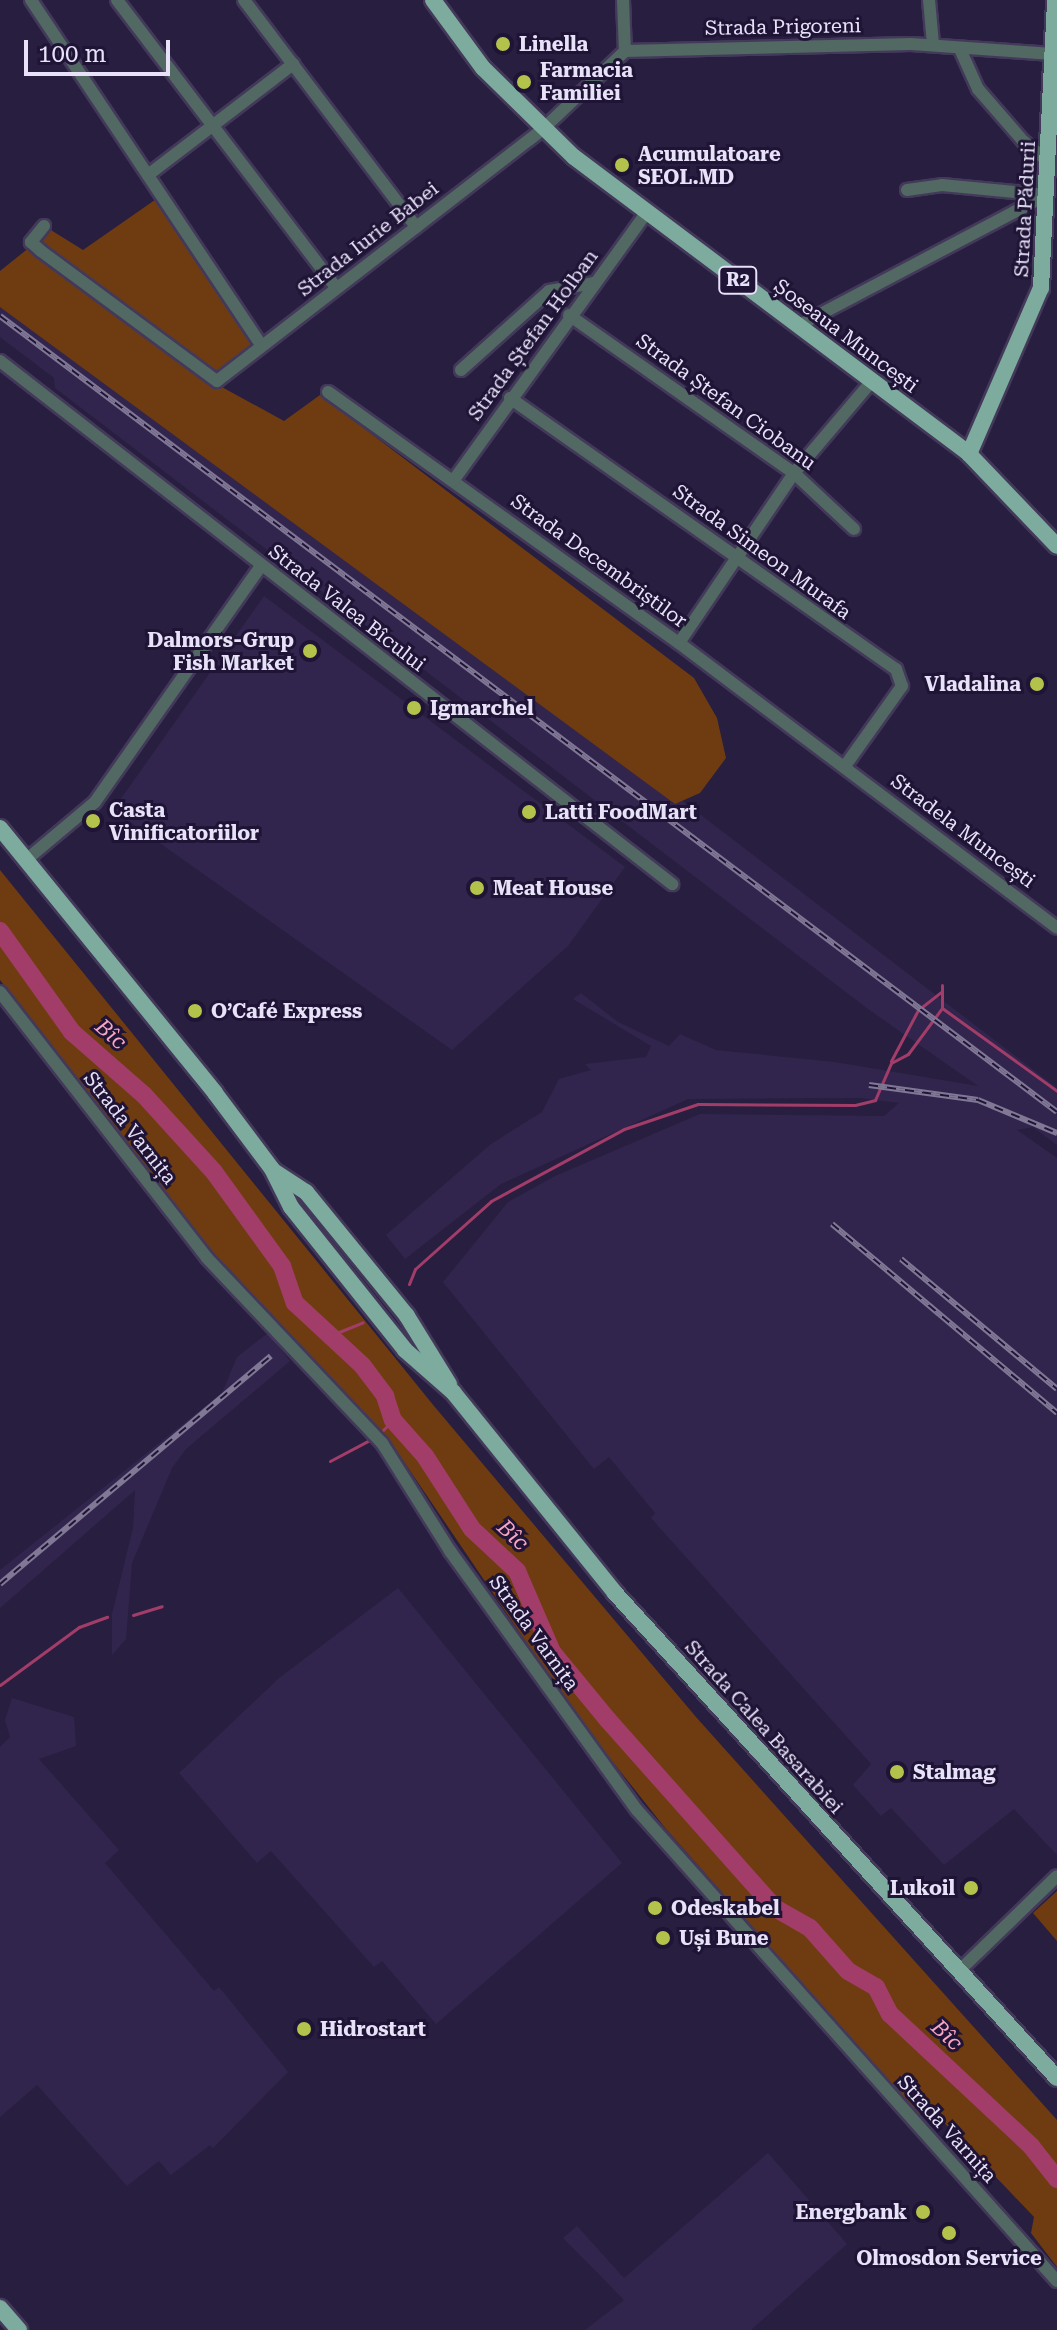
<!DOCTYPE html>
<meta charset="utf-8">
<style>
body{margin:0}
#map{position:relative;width:1057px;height:2330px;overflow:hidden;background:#281e40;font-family:"Roboto Serif",serif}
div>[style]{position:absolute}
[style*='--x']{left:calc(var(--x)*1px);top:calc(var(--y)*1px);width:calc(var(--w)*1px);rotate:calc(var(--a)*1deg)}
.built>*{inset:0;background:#31254d}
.green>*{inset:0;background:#6f3c11}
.stream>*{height:3px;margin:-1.5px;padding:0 1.5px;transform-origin:1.5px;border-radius:1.5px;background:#a23d69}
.river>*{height:18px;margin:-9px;padding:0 9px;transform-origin:9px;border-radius:9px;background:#a23d69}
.roads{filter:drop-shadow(2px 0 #43395a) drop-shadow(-2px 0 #43395a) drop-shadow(0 2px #43395a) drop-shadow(0 -2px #43395a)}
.minor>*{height:12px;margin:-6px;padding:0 6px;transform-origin:6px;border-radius:6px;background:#526862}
.major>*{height:16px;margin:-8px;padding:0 8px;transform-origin:8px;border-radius:8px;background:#7dab9e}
.rail>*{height:6px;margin-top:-3px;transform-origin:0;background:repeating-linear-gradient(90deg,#1f1435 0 9px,#807895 0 18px);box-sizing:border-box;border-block:2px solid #807895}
.dots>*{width:22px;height:22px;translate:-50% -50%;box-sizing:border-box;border:4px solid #1f1435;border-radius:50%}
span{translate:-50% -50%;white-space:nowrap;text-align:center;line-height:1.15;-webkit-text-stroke:6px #1f1435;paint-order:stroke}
.shield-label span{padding:2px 6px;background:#1f1435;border:2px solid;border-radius:6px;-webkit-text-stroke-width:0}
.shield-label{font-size:18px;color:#e7e2f8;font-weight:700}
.street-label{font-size:20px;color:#e7e2f8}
.poi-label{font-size:20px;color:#e7e2f8;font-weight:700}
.left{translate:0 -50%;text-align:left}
.right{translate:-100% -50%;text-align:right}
.water-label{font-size:22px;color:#f7a6c3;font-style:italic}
.scale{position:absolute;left:24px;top:40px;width:146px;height:36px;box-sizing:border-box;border:4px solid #e7e2f8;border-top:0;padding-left:10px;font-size:24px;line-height:28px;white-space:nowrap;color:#e7e2f8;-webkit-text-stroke:6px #1f1435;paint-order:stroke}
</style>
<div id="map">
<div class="built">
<i style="clip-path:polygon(0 290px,474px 641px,1057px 1088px,1057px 1145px,1033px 1127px,1017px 1130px,1057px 1158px,1057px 1855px,1014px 1809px,944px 1865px,891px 1808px,881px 1816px,853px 1785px,871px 1764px,651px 1518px,655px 1513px,609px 1457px,594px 1469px,443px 1282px,508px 1202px,555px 1176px,700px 1114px,884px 1116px,899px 1103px,861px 1098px,688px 1099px,501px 1184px,405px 1259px,386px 1235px,491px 1144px,542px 1112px,559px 1079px,591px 1070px,585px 1064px,646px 1057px,651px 1046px,573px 999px,581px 993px,618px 1022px,669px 1046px,680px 1034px,716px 1050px,835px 1062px,978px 1086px,868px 1009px,55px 388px,54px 378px,0 337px)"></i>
<i style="clip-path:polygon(264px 596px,625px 867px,568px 946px,452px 1050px,113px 810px)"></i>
<i style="clip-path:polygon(268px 1333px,290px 1361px,186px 1449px,172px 1468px,132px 1563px,126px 1639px,112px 1655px,112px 1614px,133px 1528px,135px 1490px,0 1608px,0 1570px,222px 1393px,237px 1357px)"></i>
<i style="clip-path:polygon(398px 1588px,622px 1863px,436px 2024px,382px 1961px,374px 1967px,271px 1851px,257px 1863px,179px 1773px,279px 1678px)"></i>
<i style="clip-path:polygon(12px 1698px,74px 1717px,76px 1746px,39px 1759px,119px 1850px,105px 1863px,214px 1991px,219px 1987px,288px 2072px,213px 2148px,210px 2145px,171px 2175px,159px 2161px,127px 2186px,37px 2085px,0 2117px,0 1747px,10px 1737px,5px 1720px)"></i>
<i style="clip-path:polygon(768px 2153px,847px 2244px,751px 2330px,585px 2330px,624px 2300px,563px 2238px,577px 2226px,624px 2278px)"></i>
</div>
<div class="green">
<i style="clip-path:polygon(162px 195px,254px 341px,218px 375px,93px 288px,37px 240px,46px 227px,83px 250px)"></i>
<i style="clip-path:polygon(30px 247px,220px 386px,284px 421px,320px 395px,694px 678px,717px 718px,726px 758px,700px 793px,675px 804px,0 307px,0 271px)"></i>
<i style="clip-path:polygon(0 870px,434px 1406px,696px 1717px,1057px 2120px,1057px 2267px,1031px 2233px,1034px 2217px,933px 2111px,917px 2114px,666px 1829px,577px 1717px,385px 1434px,223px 1266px,0 980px)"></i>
<i style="clip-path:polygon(1057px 1891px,1057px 1941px,1033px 1913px)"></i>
</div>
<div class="stream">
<i style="--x:942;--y:1008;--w:23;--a:-90"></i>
<i style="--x:891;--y:1061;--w:58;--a:-62.1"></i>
<i style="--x:918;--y:1010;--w:29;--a:-38"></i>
<i style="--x:409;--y:1284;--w:16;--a:-68"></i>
<i style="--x:415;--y:1269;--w:102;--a:-41.8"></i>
<i style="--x:491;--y:1201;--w:151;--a:-28.4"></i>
<i style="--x:624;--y:1129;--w:78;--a:-18.7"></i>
<i style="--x:698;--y:1104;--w:157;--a:0.4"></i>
<i style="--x:855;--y:1105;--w:21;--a:-14"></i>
<i style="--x:875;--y:1100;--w:40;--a:-66.6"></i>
<i style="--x:891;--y:1063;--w:19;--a:-28"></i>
<i style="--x:908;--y:1054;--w:57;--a:-53.5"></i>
<i style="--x:942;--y:1008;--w:142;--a:35.8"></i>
<i style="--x:334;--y:1334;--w:31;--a:-22"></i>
<i style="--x:383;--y:1430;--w:14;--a:-45"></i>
<i style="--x:330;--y:1461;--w:43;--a:-27.8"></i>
<i style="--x:133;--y:1615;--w:30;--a:-17"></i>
<i style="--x:0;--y:1685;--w:98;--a:-36.3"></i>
<i style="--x:79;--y:1627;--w:30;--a:-20"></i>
</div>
<div class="river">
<i style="--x:0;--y:931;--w:124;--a:54.5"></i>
<i style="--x:72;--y:1032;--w:96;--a:41.2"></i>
<i style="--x:144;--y:1095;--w:104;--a:47.7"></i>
<i style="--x:214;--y:1172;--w:116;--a:54.1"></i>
<i style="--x:282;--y:1266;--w:39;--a:71"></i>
<i style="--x:295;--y:1303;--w:91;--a:42.8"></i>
<i style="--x:362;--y:1365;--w:39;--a:53"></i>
<i style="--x:385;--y:1396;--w:25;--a:72"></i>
<i style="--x:393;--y:1420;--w:48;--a:48.4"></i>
<i style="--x:425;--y:1456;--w:87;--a:57.2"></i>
<i style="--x:472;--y:1529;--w:62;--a:43"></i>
<i style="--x:517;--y:1571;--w:88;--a:66.6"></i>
<i style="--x:552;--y:1652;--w:88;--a:50.5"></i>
<i style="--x:608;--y:1720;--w:251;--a:48.4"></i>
<i style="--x:775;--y:1908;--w:40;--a:29.7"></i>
<i style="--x:810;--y:1928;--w:57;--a:48.5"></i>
<i style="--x:848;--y:1971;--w:32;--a:30"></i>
<i style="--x:876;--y:1987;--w:30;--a:63"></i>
<i style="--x:890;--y:2014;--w:193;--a:43.1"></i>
<i style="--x:1031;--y:2146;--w:42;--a:51.8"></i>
</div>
<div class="roads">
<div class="minor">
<i style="--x:31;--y:0;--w:415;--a:56.3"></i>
<i style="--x:117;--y:0;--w:361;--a:52.7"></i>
<i style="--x:244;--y:0;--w:285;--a:52.8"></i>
<i style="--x:623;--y:0;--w:51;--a:87.8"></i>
<i style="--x:929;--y:0;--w:44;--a:84.8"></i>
<i style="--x:960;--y:49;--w:44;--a:65.8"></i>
<i style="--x:978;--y:89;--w:69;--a:49.1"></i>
<i style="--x:1023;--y:141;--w:32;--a:39"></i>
<i style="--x:148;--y:175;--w:183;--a:-37.4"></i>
<i style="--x:907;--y:190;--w:35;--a:-8"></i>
<i style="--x:942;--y:185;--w:104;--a:5.5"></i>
<i style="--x:44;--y:226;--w:21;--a:129"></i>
<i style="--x:31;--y:242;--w:13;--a:42"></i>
<i style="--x:41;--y:251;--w:219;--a:36.5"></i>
<i style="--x:217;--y:381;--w:413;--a:-37.7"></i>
<i style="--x:544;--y:128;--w:112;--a:-43.5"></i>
<i style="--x:625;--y:51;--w:286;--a:-1.4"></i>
<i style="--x:911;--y:44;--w:142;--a:4"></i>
<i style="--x:569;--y:315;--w:275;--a:35.1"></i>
<i style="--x:794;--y:473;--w:82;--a:43"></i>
<i style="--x:798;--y:326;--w:280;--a:-27.8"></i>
<i style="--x:0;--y:361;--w:852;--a:37.89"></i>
<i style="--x:461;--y:370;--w:118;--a:-41.9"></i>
<i style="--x:549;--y:291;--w:46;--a:-10.1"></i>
<i style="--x:328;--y:392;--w:432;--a:35.6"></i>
<i style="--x:679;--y:643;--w:473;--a:37"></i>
<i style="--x:510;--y:398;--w:472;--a:35.1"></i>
<i style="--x:896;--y:669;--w:18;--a:71"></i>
<i style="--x:902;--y:686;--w:98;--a:125.5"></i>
<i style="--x:453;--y:481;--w:330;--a:-54.2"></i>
<i style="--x:679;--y:643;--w:205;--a:-55.9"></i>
<i style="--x:794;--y:473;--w:121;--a:-49.7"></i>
<i style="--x:26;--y:860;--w:90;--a:-40"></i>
<i style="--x:95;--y:802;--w:287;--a:-54.9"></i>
<i style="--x:0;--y:992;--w:337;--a:52.1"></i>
<i style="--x:207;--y:1258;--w:255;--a:46.6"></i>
<i style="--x:382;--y:1443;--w:128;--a:57.8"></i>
<i style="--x:450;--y:1551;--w:319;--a:54.2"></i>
<i style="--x:637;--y:1810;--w:631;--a:48.28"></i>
<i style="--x:959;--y:1971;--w:136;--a:-44.1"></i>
</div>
<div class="major">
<i style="--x:433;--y:0;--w:84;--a:53.7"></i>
<i style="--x:483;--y:68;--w:127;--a:44.4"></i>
<i style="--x:574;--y:157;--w:494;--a:36.9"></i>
<i style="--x:969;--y:454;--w:127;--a:46.3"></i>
<i style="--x:969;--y:454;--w:181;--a:-66.6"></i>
<i style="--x:1041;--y:288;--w:288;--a:-87.2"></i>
<i style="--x:0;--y:828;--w:341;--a:50.9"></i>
<i style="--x:215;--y:1093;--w:95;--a:53.1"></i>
<i style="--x:272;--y:1169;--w:42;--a:63.4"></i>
<i style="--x:291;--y:1207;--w:183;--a:51.4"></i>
<i style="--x:405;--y:1350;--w:64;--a:41.2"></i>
<i style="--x:453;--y:1392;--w:258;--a:51.1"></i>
<i style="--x:615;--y:1593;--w:656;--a:47.66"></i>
<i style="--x:275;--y:1172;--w:37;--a:33"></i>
<i style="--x:306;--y:1192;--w:160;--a:50.8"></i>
<i style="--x:407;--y:1316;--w:80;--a:58.3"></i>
<i style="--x:0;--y:2308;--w:29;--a:49"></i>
</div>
</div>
<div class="rail">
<i style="--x:0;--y:316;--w:1323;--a:36.98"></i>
<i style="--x:869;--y:1085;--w:110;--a:7.8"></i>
<i style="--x:978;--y:1100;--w:86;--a:22.7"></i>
<i style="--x:832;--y:1224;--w:294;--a:40"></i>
<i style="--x:901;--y:1259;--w:203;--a:39.8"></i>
<i style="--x:0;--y:1584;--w:354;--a:-40.1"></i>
</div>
<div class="dots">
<i style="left:503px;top:44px;background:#b3c24b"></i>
<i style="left:524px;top:82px;background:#b3c24b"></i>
<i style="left:622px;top:165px;background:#b3c24b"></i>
<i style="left:310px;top:651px;background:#b3c24b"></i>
<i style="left:1037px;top:684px;background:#b3c24b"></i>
<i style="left:414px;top:708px;background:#b3c24b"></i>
<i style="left:529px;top:812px;background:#b3c24b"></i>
<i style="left:93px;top:821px;background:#b3c24b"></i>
<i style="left:477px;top:888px;background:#b3c24b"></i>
<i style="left:195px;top:1011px;background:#b3c24b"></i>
<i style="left:897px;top:1772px;background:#b3c24b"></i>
<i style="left:971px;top:1888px;background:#b3c24b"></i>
<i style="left:655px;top:1908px;background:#b3c24b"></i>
<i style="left:663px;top:1938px;background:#b3c24b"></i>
<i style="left:304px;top:2029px;background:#b3c24b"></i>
<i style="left:923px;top:2212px;background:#b3c24b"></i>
<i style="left:949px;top:2233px;background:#b3c24b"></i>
</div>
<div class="shield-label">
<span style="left:738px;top:280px">R2</span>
</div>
<div class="street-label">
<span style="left:783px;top:27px;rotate:-1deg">Strada Prigoreni</span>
<span style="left:1025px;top:209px;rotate:-87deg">Strada Pădurii</span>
<span style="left:368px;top:239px;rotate:-38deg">Strada Iurie Babei</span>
<span style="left:533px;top:335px;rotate:-54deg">Strada Ștefan Holban</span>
<span style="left:846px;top:336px;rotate:37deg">Șoseaua Muncești</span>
<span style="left:726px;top:402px;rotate:36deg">Strada Ștefan Ciobanu</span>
<span style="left:762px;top:552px;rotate:36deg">Strada Simeon Murafa</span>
<span style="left:599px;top:561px;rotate:36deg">Strada Decembriștilor</span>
<span style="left:347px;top:608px;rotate:38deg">Strada Valea Bîcului</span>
<span style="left:963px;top:831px;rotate:37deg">Stradela Muncești</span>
<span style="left:130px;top:1128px;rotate:52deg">Strada Varnița</span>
<span style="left:534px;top:1633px;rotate:54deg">Strada Varnița</span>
<span style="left:764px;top:1727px;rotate:48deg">Strada Calea Basarabiei</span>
<span style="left:947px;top:2129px;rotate:48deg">Strada Varnița</span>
</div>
<div class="poi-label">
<span class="left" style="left:519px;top:44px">Linella</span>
<span class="left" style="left:540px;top:82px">Farmacia<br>Familiei</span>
<span class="left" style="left:638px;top:166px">Acumulatoare<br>SEOL.MD</span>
<span class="right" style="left:294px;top:652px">Dalmors-Grup<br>Fish Market</span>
<span class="right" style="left:1021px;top:684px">Vladalina</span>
<span class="left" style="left:430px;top:708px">Igmarchel</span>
<span class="left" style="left:109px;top:822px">Casta<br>Vinificatoriilor</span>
<span class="left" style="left:545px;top:812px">Latti FoodMart</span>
<span class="left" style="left:493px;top:888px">Meat House</span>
<span class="left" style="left:211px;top:1011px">O’Café Express</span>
<span class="left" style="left:913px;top:1772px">Stalmag</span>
<span class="right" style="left:955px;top:1888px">Lukoil</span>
<span class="left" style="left:671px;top:1908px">Odeskabel</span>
<span class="left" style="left:679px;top:1938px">Uși Bune</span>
<span class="left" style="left:320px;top:2029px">Hidrostart</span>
<span class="right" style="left:907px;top:2212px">Energbank</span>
<span style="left:949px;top:2258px">Olmosdon Service</span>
</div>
<div class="water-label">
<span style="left:111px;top:1034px;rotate:41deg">Bîc</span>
<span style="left:513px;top:1535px;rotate:43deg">Bîc</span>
<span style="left:947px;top:2035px;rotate:43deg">Bîc</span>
</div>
<div class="scale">100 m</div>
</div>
